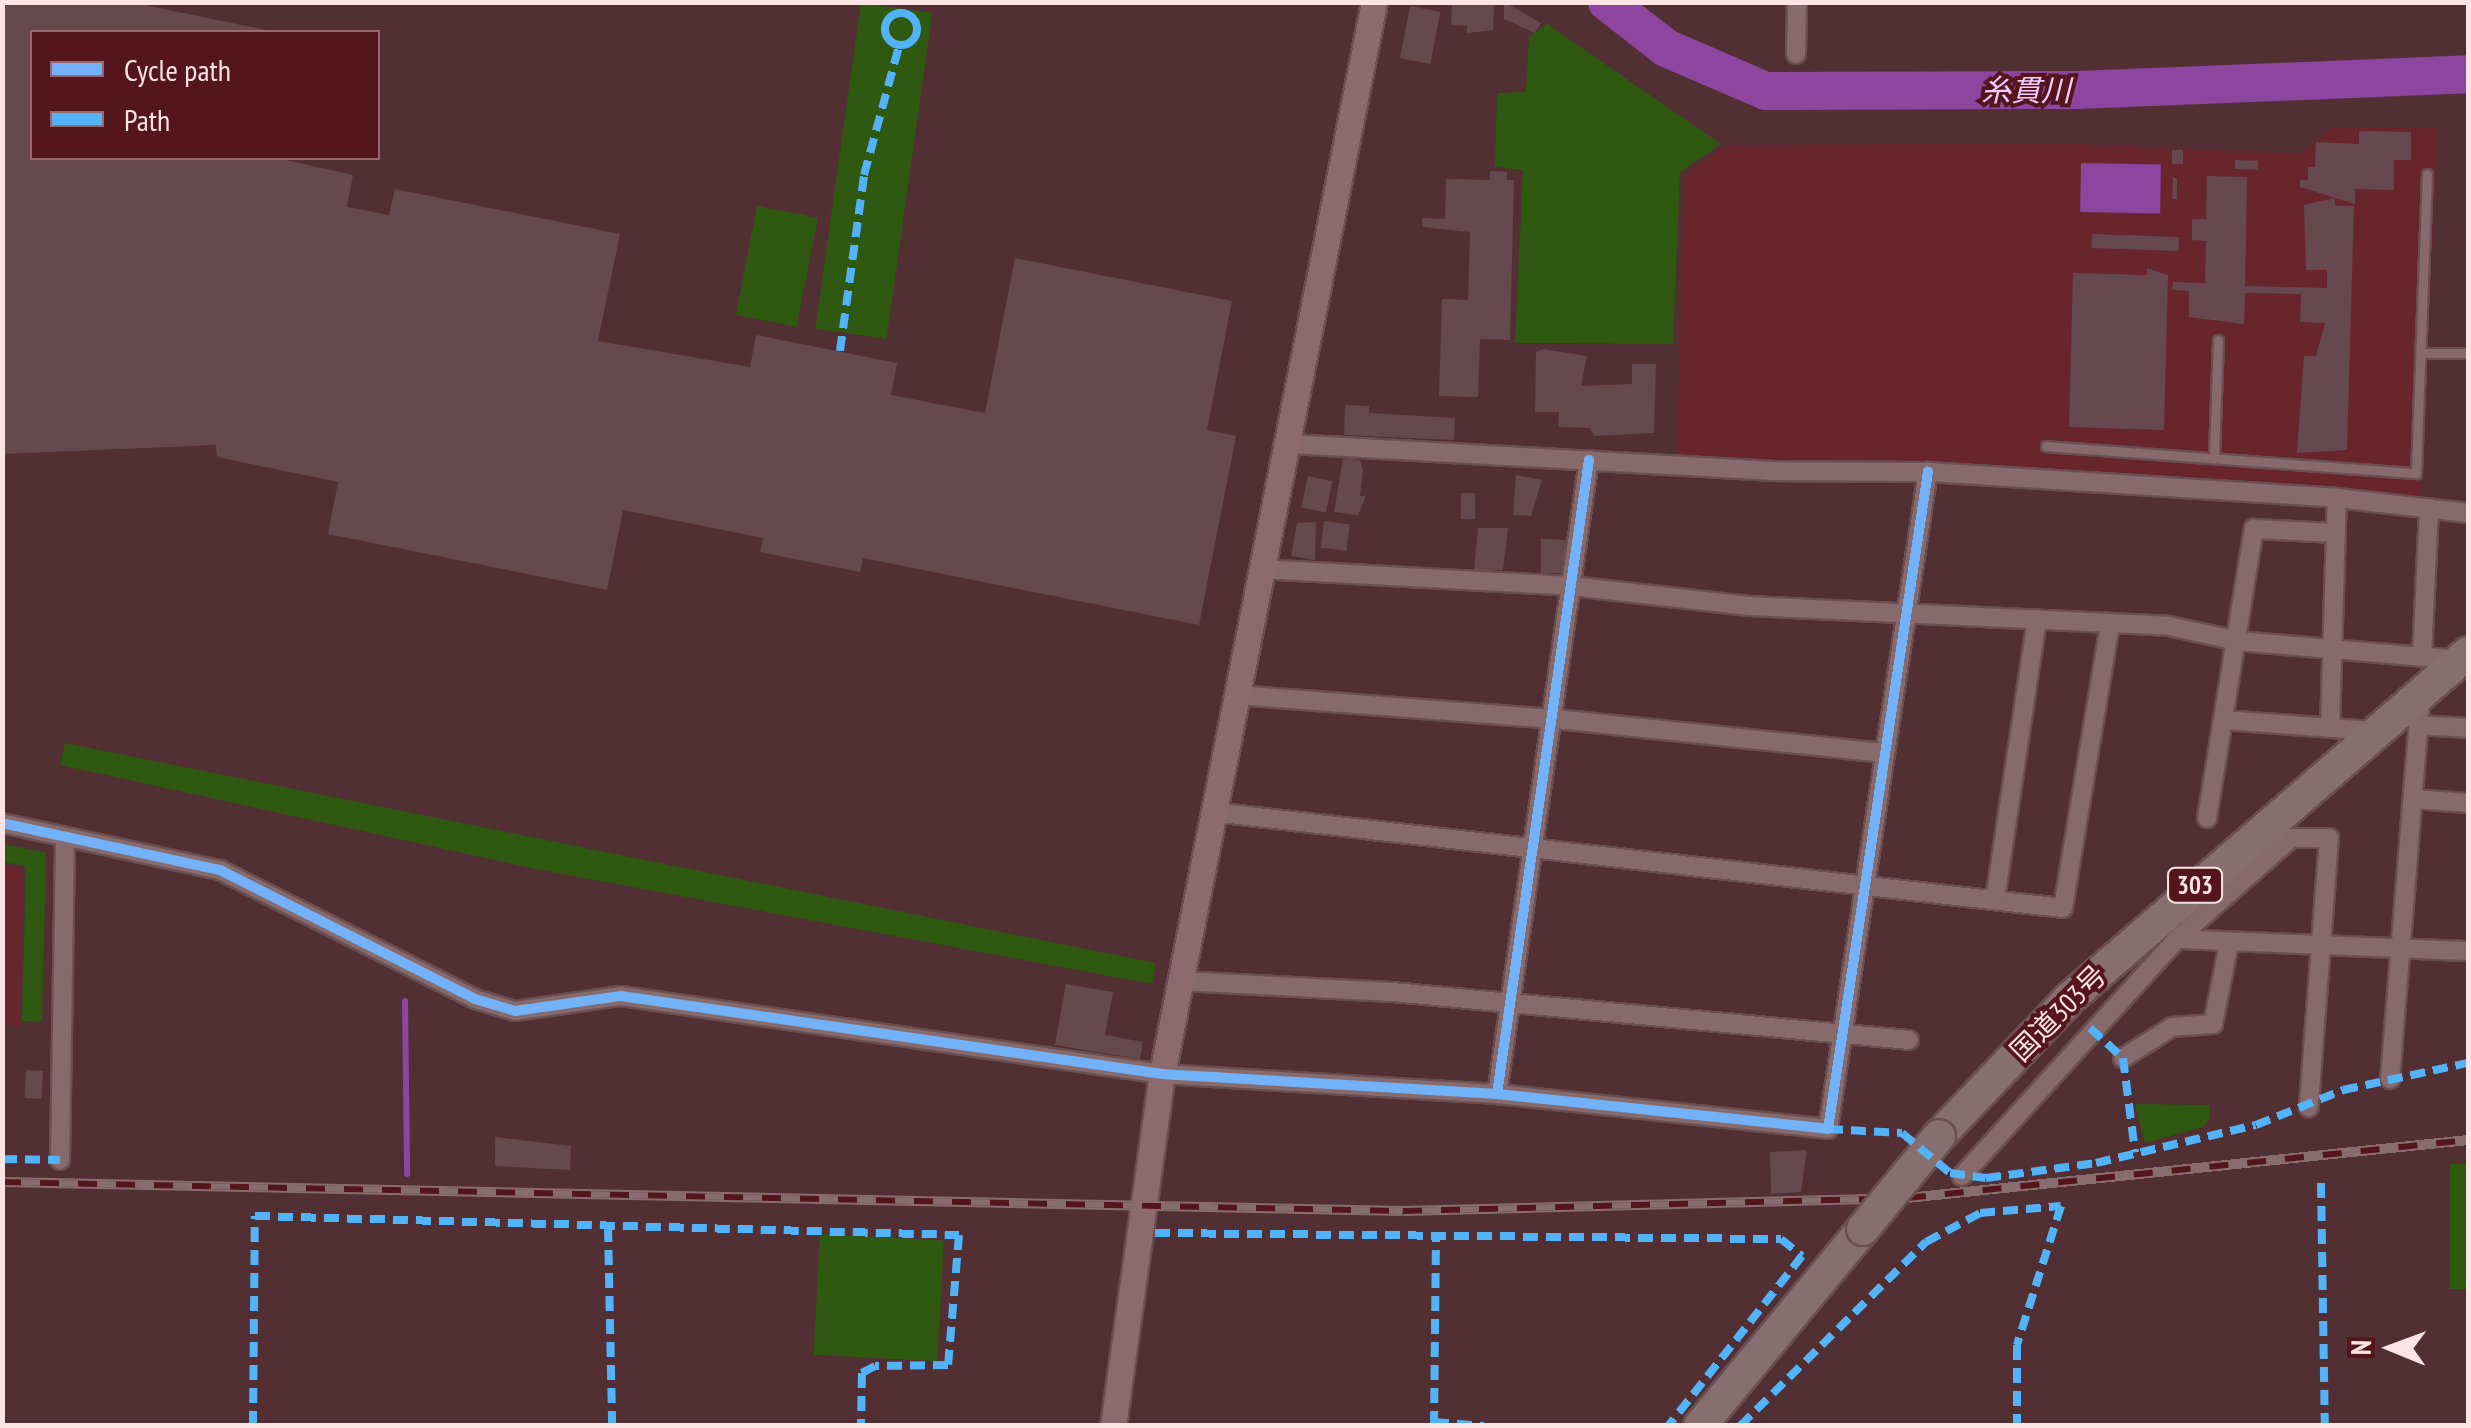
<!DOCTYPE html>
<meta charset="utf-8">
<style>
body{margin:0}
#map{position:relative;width:2471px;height:1428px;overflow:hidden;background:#512f32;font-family:"PT Sans Narrow","Noto Sans JP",sans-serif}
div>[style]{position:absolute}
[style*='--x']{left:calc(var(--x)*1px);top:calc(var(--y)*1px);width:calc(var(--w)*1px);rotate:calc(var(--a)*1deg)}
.built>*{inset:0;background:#68252c}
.green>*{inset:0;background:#2f5911;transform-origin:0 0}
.water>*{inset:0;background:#8d46a0;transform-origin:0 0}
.stream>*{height:6px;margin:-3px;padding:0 3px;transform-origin:3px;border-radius:3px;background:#8d46a0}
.river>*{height:38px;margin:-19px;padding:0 19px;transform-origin:19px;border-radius:19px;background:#8d46a0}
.building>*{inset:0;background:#65494f;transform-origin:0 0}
.roads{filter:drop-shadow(2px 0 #6a4e51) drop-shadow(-2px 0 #6a4e51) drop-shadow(0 2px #6a4e51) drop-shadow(0 -2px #6a4e51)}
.lane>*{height:9px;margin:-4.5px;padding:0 4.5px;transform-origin:4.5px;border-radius:4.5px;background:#876a6b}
.street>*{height:18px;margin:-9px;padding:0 9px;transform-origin:9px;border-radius:9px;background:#876a6b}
.secondary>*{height:25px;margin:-12.5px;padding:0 12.5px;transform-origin:12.5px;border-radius:12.5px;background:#8c6a6d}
.highway>*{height:32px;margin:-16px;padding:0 16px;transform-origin:16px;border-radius:16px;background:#876e6f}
.rail>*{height:10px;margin-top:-5px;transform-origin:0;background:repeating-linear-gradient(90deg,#54151d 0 19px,#886d6f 0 38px);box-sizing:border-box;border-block:2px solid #886d6f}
.bridges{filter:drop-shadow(2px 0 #6a4e51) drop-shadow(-2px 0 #6a4e51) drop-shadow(0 2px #6a4e51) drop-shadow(0 -2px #6a4e51)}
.highway-bridge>*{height:32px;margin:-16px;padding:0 16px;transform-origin:16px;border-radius:16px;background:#876e6f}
.quiet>*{height:8px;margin-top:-4px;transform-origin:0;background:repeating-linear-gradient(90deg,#52b3f8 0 15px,transparent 0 23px)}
.quiet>.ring{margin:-4px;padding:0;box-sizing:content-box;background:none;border:8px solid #52b3f8;border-radius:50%}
.cycleway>*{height:10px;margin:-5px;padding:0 5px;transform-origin:5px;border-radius:5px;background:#73b2f8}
span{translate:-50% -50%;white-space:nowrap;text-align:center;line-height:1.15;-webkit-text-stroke:8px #54151d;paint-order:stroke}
.shield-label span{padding:2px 8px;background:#54151d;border:2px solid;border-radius:8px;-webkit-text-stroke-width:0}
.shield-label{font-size:25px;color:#fde4e4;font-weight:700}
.street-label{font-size:28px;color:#fde4e4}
.water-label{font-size:30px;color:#f2ccfe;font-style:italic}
.frame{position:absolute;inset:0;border:5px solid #fde4e4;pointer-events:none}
.legend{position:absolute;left:30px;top:30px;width:350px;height:130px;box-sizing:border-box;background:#54151d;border:2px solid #98686d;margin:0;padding:12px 18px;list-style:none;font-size:30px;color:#fde4e4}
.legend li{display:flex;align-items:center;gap:20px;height:50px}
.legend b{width:50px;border:2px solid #98686d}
.north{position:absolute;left:2341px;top:1298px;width:100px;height:100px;-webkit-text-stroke:8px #54151d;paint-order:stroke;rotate:271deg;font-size:28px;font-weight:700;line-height:40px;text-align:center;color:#fde4e4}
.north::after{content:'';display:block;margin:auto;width:35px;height:45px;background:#fde4e4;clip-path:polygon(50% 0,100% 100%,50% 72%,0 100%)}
</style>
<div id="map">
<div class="built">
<i style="clip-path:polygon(2438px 127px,2421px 500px,1677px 461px,1684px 177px,1726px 145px,2061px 143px,2301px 154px,2331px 128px)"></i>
<i style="clip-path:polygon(3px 866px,22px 868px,19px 1026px,3px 1025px)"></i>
</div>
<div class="green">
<i style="left:861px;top:3px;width:72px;height:329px;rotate:8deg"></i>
<i style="clip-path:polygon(1547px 24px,1721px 144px,1680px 172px,1673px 344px,1515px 343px,1523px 170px,1495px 167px,1497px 93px,1526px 92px,1529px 37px)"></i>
<i style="left:757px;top:206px;width:62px;height:111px;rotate:11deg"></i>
<i style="clip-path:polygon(65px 743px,1156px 963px,1152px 984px,536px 869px,60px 765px)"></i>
<i style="clip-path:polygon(2px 844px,46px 852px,42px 1022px,22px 1021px,26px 866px,3px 862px)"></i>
<i style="clip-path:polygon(2135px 1104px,2209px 1105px,2209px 1119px,2203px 1127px,2145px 1143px)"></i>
<i style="left:2468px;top:1164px;width:125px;height:18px;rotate:90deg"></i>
<i style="left:820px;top:1234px;width:124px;height:121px;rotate:3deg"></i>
</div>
<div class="water">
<i style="left:2081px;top:163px;width:80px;height:49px;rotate:1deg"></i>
</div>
<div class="stream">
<i style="--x:405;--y:1001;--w:173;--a:89.3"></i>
</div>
<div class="river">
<i style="--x:1607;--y:2;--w:75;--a:37.9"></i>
<i style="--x:1666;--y:48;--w:109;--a:23.3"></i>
<i style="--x:1766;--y:91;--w:312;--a:-0.2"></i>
<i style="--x:2078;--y:90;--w:390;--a:-2.3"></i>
</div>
<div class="building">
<i style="clip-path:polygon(2px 2px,130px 2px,271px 31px,32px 32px,32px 158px,276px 158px,353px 175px,347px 207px,389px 215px,395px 189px,620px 234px,598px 341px,750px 367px,756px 335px,897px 363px,891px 395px,985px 413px,1015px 258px,1232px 301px,1207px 430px,1236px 436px,1199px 625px,863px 558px,860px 572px,760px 552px,763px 538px,623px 510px,607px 590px,328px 534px,338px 482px,217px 457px,216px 445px,2px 454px)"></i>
<i style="clip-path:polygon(1443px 2px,1494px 2px,1493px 30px,1467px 33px,1467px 26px,1451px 25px,1452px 6px)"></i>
<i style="clip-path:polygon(1504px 2px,1541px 23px,1535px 33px,1504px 19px)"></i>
<i style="left:1410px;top:6px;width:31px;height:53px;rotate:11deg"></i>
<i style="clip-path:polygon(2359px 131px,2411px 132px,2411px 160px,2394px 160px,2394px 190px,2355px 189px,2355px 204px,2300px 187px,2300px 180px,2308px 180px,2308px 167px,2315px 167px,2316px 142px,2359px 144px)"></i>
<i style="left:2172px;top:150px;width:11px;height:14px"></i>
<i style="left:2235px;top:160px;width:23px;height:9px;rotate:2deg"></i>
<i style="clip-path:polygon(1490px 171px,1507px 172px,1507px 180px,1514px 180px,1510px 340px,1480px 339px,1478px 397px,1439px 396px,1442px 299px,1468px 300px,1470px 232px,1422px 227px,1422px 218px,1445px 219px,1446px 179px,1490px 180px)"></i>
<i style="clip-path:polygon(2207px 176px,2247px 177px,2245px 286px,2327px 288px,2327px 270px,2306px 270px,2304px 205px,2335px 198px,2335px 206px,2354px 206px,2347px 450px,2297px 453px,2304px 356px,2316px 356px,2325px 323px,2300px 322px,2301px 294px,2245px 293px,2244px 324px,2189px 317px,2189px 291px,2172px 290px,2173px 282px,2205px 283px,2206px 241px,2192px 240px,2192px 219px,2206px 219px)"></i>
<i style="clip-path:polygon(2173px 178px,2177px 178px,2177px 199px,2172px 199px)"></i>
<i style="left:2092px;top:234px;width:87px;height:14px;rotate:2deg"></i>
<i style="clip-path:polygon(2147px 268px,2168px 275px,2164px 430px,2069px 427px,2073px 273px,2147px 275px)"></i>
<i style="clip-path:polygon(1543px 349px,1587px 356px,1581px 386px,1632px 384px,1632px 364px,1656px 364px,1654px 433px,1594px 436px,1590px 428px,1558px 427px,1559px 412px,1535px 412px,1536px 352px)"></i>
<i style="clip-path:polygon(1345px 405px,1369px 406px,1369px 413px,1455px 418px,1454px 440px,1344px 435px)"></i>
<i style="clip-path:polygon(1343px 458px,1360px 460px,1363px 470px,1360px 496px,1366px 496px,1358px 515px,1334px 512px)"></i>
<i style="clip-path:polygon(1516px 475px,1542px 480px,1531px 516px,1513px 515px)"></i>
<i style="left:1308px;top:476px;width:25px;height:32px;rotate:12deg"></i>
<i style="left:1461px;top:493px;width:14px;height:26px"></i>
<i style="left:1324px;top:521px;width:26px;height:27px;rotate:7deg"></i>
<i style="clip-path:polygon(1316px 522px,1315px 560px,1291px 556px,1297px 523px)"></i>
<i style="clip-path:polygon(1478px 528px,1508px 528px,1503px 570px,1474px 570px)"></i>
<i style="clip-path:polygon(1541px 539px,1566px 540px,1562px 573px,1541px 573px)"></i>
<i style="clip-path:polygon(1066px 984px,1113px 992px,1105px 1035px,1143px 1042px,1140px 1059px,1055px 1045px)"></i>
<i style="left:26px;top:1070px;width:17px;height:28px;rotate:3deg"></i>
<i style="clip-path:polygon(495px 1137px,571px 1146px,570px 1170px,495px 1166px)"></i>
<i style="clip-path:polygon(1807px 1150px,1801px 1192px,1771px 1194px,1770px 1152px)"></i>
</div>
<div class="roads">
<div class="lane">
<i style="--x:2421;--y:353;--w:47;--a:0"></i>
<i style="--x:2046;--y:446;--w:371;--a:4.2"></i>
<i style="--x:2416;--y:473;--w:299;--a:-87.9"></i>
<i style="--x:2214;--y:454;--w:114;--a:-88"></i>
</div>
<div class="street">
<i style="--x:1796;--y:54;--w:52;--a:-88.9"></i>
<i style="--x:1290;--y:444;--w:481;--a:3.2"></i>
<i style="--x:1770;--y:471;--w:158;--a:0.4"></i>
<i style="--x:1928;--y:472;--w:410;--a:3.6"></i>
<i style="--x:2337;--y:498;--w:132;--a:6.5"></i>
<i style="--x:1589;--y:460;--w:641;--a:98.26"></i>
<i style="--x:1497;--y:1094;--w:333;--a:6"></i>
<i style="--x:1828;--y:1129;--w:665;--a:-81.35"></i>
<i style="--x:1259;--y:569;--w:312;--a:3.1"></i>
<i style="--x:1571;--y:586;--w:179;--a:6.4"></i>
<i style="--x:1749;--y:606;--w:420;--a:2.7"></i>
<i style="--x:2169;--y:626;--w:71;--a:12.3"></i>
<i style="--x:2238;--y:641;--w:222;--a:4.9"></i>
<i style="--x:2422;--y:657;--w:149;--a:-87.3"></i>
<i style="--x:1235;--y:695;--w:321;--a:4.3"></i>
<i style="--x:1555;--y:719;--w:332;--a:5.9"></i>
<i style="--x:2224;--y:720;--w:149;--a:4.2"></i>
<i style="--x:2418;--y:725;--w:50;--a:3.4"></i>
<i style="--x:2330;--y:728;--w:230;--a:-88.3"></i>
<i style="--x:2413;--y:799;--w:55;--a:4.2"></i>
<i style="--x:1212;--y:812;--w:856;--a:6.44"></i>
<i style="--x:2063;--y:908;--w:289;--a:-80.6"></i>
<i style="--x:2207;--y:818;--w:293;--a:-80.8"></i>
<i style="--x:2254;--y:529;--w:82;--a:2.8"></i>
<i style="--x:2;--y:823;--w:223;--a:12.2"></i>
<i style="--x:220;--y:870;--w:286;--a:26.8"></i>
<i style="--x:475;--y:999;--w:42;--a:16.7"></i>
<i style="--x:515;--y:1011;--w:107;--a:-8.1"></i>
<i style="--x:621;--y:996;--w:547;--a:8.2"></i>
<i style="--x:1162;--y:1074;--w:336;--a:3.4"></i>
<i style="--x:1995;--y:900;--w:284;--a:-81.5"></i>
<i style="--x:2177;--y:939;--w:291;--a:2.4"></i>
<i style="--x:1180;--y:981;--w:212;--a:3"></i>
<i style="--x:1392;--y:992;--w:519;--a:5.3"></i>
<i style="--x:2123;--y:1058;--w:58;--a:-32.3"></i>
<i style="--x:2172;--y:1027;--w:41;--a:-4.2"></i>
<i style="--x:2213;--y:1024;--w:83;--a:-78.8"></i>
<i style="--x:2390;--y:1079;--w:387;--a:-85.4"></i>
<i style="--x:60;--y:1160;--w:323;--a:-89.1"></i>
<i style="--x:1962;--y:1176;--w:320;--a:-47.8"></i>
<i style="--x:2177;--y:939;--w:152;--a:-41.5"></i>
<i style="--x:2291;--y:838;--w:38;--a:0"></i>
<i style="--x:2329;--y:838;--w:270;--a:94.3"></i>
</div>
<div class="secondary">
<i style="--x:1113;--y:1426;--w:355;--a:-82.1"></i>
<i style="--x:1162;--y:1074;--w:1093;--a:-78.81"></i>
</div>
<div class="highway">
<i style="--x:1939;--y:1136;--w:189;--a:-46.5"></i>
<i style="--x:2069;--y:999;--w:528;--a:-40.93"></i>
<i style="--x:1700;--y:1426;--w:256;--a:-50.4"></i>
</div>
</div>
<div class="rail">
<i style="--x:2;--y:1182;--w:1401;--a:1.19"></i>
<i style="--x:1403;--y:1211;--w:504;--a:-1.48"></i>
<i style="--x:1907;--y:1198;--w:564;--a:-5.9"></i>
</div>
<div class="bridges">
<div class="highway-bridge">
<i style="--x:1863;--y:1229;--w:120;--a:-50.7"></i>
</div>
</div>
<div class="quiet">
<i class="ring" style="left:885px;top:13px;width:24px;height:24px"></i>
<i style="--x:840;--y:351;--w:178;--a:-82.2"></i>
<i style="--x:864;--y:175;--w:134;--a:-74.8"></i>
<i style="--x:2090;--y:1028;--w:45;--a:42.3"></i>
<i style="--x:2123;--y:1058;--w:95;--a:82.7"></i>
<i style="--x:1828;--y:1129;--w:74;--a:3.1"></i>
<i style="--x:1902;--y:1133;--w:62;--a:39.8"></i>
<i style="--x:1950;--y:1173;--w:36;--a:8"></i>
<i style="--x:1986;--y:1178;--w:111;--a:-7.8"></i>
<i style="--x:2096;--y:1163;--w:164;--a:-13.4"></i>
<i style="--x:2256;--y:1125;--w:94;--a:-21.9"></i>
<i style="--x:2343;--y:1090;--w:128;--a:-12.2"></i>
<i style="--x:2;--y:1159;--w:58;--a:1"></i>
<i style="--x:2321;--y:1183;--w:243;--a:89.1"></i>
<i style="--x:608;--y:1227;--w:199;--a:88.8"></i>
<i style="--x:1155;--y:1233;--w:626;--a:0.55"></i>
<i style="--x:1781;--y:1239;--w:27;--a:39"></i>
<i style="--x:1802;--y:1256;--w:216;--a:128.2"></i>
<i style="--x:1434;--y:1422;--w:50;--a:4.6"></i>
<i style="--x:253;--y:1426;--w:210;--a:-89.5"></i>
<i style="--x:255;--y:1216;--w:704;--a:1.55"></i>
<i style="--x:959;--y:1235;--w:130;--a:94.8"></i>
<i style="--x:948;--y:1365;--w:73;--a:179.2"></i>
<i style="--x:875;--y:1366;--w:15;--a:152"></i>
<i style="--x:862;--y:1373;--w:53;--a:91.1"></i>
<i style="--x:1434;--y:1426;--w:187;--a:-89.4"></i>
<i style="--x:1740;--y:1426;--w:262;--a:-44.7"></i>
<i style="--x:1926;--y:1242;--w:61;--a:-28.2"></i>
<i style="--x:1980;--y:1213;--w:81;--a:-4.9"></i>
<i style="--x:2061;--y:1206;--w:146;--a:107.6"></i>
<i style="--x:2017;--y:1345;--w:81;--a:90"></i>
</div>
<div class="cycleway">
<i style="--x:1589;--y:460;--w:641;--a:98.26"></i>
<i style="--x:1497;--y:1094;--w:333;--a:6"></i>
<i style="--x:1828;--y:1129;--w:665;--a:-81.35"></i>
<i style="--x:2;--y:823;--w:223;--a:12.2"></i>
<i style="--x:220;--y:870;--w:286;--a:26.8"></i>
<i style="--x:475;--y:999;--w:42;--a:16.7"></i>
<i style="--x:515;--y:1011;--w:107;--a:-8.1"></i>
<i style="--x:621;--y:996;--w:547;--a:8.2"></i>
<i style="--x:1162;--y:1074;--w:336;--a:3.4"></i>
</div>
<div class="shield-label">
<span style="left:2195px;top:885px">303</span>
</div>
<div class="street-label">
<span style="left:2058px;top:1013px;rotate:-45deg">国道303号</span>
</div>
<div class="water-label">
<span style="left:2026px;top:90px">糸貫川</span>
</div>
<div class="frame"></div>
<ul class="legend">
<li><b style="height:12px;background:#73b2f8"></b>Cycle path</li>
<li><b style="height:12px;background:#52b3f8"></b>Path</li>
</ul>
<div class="north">N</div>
</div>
